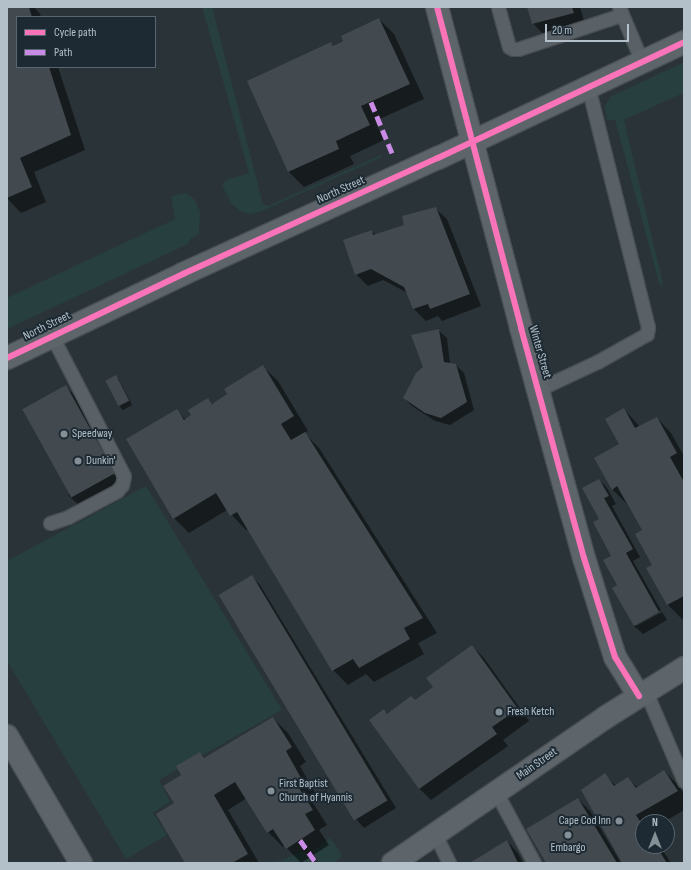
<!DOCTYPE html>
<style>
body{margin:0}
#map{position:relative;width:691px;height:870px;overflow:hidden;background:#2a3338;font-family:"Sofia Sans Condensed",sans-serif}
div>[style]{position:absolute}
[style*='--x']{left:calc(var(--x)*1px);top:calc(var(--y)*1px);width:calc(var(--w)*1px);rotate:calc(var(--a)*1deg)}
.green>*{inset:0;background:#273f3e}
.shadow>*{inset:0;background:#0007}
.building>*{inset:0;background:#424a4f;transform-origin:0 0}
.roads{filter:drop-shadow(1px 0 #484f53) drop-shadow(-1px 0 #484f53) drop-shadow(0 1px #484f53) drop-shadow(0 -1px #484f53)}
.lane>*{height:13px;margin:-6.5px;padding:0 6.5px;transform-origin:6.5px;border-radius:6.5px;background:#5a6166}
.secondary>*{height:22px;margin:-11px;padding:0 11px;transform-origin:11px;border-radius:11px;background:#5e656a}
.quiet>*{height:5px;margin-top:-2.5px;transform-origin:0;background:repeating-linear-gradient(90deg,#ca8be6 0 10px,transparent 0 15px)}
.cycleway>*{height:6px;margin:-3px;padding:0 3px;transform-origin:3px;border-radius:3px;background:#fb73b8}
.dots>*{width:11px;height:11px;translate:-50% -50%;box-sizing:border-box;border:2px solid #1d2a33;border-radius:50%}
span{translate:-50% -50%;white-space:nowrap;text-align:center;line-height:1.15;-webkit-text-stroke:4px #1d2a33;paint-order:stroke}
.street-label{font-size:12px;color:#b4c0c9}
.poi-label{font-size:12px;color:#b4c0c9}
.left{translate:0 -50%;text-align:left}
.right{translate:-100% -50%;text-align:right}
.frame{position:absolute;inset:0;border:8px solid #b4c0c9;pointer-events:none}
.legend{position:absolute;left:16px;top:16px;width:140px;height:52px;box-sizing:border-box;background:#1d2a33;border:1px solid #59666f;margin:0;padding:5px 7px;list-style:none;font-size:12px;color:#b4c0c9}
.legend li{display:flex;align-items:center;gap:8px;height:20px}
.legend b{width:20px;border:1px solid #59666f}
.north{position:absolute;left:635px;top:814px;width:40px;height:40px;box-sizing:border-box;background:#1d2a33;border:1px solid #59666f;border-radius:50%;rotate:0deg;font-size:11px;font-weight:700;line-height:16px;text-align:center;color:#b4c0c9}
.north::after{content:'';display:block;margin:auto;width:14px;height:18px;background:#848f96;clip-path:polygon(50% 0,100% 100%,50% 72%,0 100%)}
.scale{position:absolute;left:545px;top:24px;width:84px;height:18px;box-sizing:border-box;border:2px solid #b4c0c9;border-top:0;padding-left:5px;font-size:12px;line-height:14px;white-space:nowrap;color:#b4c0c9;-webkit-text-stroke:3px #1d2a33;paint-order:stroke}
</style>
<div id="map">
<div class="green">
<i style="clip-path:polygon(202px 7px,212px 7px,263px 204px,268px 206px,381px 155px,382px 157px,262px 211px,250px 214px,240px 211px,231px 203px,223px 187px,223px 184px,226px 180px,249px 173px)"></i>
<i style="clip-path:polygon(684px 62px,684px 96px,681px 94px,624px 120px,663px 284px,660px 286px,615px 120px,607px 120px,605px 106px,610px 97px)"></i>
<i style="clip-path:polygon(186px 193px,195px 200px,200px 212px,199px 234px,190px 239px,188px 244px,7px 329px,7px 298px,175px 219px,171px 196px)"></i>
<i style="clip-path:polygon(146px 486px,282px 710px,159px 780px,170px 801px,153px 813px,167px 835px,126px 859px,7px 661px,7px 561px)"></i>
<i style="clip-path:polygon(330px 838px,341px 853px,341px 857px,334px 863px,319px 863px,313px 851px)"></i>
<i style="clip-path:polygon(302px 851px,305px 852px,313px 863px,266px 863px,283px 860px)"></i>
</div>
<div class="shadow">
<i style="clip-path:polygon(7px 7px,34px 7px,40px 14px,41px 17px,17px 17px,17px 67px,58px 67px,85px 150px,34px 172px,46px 202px,21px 213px,7px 198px)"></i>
<i style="clip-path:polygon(528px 7px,580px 7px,585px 24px,544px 35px,533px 23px)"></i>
<i style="clip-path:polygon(379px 19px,394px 34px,424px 99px,375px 121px,384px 140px,350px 156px,354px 164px,304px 187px,289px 172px,248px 81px,331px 43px,334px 46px)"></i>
<i style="clip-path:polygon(435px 208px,447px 219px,481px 306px,442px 321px,438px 316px,426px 321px,414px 309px,408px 293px,383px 280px,368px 286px,356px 274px,371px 231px,376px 235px,405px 225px)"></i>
<i style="clip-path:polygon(438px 330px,447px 338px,450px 364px,456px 365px,464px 373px,474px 410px,450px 425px,435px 421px,412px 406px,404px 398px,424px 367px)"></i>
<i style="clip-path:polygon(263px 367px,278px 381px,308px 431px,304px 433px,319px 448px,437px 633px,418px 643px,424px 654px,374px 682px,366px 674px,348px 685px,333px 670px,249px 529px,246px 530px,227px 510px,189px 533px,174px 518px,127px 440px,176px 410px,186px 420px,193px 416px,208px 399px,213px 404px,229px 395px)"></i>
<i style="clip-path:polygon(115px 376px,119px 380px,132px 405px,123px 410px,119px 406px,106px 380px)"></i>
<i style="clip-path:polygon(65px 386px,77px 398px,126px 485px,81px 507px,69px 496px)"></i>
<i style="clip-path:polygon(624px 409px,640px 427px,657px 418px,671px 433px,684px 456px,684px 619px,682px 619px,668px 605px,648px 568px,654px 565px,643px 531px,627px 504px,612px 489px)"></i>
<i style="clip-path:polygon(599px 480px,607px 488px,616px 504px,612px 506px,640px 557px,633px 561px,661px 610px,636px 624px,636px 626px,662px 612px,667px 620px,643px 634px,634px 626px,618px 585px,613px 556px,600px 519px)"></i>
<i style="clip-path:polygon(252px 577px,260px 585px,396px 808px,364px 828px,356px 819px)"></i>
<i style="clip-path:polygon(472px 646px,484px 658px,529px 721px,503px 740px,508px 746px,431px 800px,420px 789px,371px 720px,384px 710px,388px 715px,415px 701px,435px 688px)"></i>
<i style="clip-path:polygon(273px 718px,288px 733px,306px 762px,300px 766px,315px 793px,309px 797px,327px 825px,319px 830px,329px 845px,301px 863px,285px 846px,283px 847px,268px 832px,247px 798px,228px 810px,259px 863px,186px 863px,175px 804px,182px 776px,200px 753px,205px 758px)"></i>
<i style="clip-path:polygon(664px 771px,679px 786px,684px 794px,684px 810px,664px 822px,643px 822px,643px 846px,660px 846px,671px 863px,623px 863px,605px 775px,616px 786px,628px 778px,638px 788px)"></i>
<i style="clip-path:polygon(578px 799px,590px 811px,621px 863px,547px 863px)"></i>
<i style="clip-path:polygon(507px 841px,518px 853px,523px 863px,472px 863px)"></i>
</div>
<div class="building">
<i style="clip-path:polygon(7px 7px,29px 7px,32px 17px,17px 17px,17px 67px,49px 67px,71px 135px,20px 158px,32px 187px,7px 198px)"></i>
<i style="clip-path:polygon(527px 7px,572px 7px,574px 13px,532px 24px)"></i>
<i style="clip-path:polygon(379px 18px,410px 84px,361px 106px,370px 125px,336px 141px,339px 149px,288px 172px,247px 81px,331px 42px,333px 46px,343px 41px,341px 36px)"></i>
<i style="clip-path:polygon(436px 207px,470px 294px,430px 309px,428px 304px,413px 309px,404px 287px,371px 269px,355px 275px,343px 240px,372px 230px,373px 235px,404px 225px,402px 216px)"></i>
<i style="clip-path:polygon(439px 329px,444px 362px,456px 364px,467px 402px,441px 418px,425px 413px,403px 398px,416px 373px,423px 367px,411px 335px)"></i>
<i style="clip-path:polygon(263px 365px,294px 416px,281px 424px,291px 440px,305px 432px,423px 618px,404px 628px,410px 639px,359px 668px,353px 659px,332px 671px,237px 512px,230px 516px,216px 493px,173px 519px,126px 439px,177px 409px,184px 420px,191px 415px,188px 410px,208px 398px,212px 404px,227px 394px,224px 389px)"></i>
<i style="left:116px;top:375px;width:29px;height:12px;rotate:63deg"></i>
<i style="left:66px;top:385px;width:101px;height:50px;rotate:61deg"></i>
<i style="clip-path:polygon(624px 408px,635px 428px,657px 417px,677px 453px,670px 457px,684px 482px,684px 596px,667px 605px,646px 568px,652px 565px,635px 534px,642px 530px,617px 486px,612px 490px,594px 458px,619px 444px,605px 419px)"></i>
<i style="clip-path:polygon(599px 479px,609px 496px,604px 498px,633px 549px,626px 553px,659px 612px,634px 626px,612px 588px,617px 585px,603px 560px,611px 556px,593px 522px,599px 519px,582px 488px)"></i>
<i style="left:252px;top:575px;width:263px;height:39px;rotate:59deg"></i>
<i style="clip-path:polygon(472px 645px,518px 709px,492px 727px,497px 734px,419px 789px,369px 720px,384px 709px,387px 714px,411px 696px,415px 700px,433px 687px,426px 678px)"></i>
<i style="clip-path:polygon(273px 717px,292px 747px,286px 751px,301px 778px,295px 782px,313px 810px,305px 814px,315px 830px,286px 849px,273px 829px,267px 833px,235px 782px,214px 795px,248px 854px,232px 863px,185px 863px,156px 814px,174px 803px,163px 786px,181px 775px,176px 766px,200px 752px,204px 758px)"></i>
<i style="clip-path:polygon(664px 770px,678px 791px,636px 815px,643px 826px,643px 846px,656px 846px,667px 863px,622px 863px,581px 790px,605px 773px,614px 786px,628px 777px,636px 788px)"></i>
<i style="clip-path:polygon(578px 798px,617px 863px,546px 863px,526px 829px)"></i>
<i style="clip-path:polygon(507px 840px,518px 863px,470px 863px)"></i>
</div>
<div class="roads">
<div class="lane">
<i style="--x:498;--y:7;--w:41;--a:74.6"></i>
<i style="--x:509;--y:47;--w:4;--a:27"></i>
<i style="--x:513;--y:49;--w:5;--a:0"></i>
<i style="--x:518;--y:49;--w:108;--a:-18.3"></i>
<i style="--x:619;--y:7;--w:60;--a:67.3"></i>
<i style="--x:539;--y:389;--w:64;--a:-25"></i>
<i style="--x:597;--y:362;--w:57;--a:-29.2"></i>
<i style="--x:647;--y:334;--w:7;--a:-82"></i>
<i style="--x:648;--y:327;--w:248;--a:-104"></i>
<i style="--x:50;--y:523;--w:19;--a:-18"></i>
<i style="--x:68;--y:517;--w:55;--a:-28"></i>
<i style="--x:117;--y:491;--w:8;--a:-50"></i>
<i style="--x:122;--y:485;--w:9;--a:-77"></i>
<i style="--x:124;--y:476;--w:157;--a:-117.2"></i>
<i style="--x:646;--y:692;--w:97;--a:66.9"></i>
<i style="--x:496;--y:792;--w:81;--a:61.8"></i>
<i style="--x:435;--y:834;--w:32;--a:64"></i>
</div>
<div class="secondary">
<i style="--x:437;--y:7;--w:332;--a:75.3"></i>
<i style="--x:521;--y:328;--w:238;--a:74.7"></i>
<i style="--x:584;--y:558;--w:104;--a:72.6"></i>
<i style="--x:615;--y:657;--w:46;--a:58.4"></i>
<i style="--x:7;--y:358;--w:195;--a:-25.5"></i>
<i style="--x:183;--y:274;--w:280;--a:-24.5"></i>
<i style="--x:438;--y:158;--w:272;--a:-25.2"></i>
<i style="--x:7;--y:736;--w:147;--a:59.8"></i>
<i style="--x:393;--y:863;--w:258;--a:-34.4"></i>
<i style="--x:606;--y:717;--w:92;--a:-32.1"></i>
</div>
</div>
<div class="quiet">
<i style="--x:371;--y:102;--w:55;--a:67.6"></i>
<i style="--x:300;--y:840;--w:28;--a:55"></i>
</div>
<div class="cycleway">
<i style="--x:437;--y:7;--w:332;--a:75.3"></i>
<i style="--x:521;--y:328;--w:238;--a:74.7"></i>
<i style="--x:584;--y:558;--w:104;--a:72.6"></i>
<i style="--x:615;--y:657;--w:46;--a:58.4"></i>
<i style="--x:7;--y:358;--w:195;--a:-25.5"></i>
<i style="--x:183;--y:274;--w:280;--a:-24.5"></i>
<i style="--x:438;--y:158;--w:272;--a:-25.2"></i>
</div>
<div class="dots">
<i style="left:64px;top:434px;background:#848f96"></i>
<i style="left:78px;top:461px;background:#848f96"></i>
<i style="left:499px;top:712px;background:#848f96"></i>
<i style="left:271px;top:791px;background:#848f96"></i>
<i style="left:619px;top:821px;background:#848f96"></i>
<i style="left:568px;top:835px;background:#848f96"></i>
</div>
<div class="street-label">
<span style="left:341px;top:190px;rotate:-24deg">North Street</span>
<span style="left:47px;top:326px;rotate:-26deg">North Street</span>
<span style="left:540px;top:352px;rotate:74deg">Winter Street</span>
<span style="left:537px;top:764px;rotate:-35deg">Main Street</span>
</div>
<div class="poi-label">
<span class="left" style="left:72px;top:434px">Speedway</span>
<span class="left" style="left:86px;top:461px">Dunkin'</span>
<span class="left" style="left:507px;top:712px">Fresh Ketch</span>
<span class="left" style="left:279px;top:791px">First Baptist<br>Church of Hyannis</span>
<span class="right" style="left:611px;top:821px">Cape Cod Inn</span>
<span style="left:568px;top:848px">Embargo</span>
</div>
<div class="frame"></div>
<ul class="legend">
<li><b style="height:5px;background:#fb73b8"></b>Cycle path</li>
<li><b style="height:5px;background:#ca8be6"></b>Path</li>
</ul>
<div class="north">N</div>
<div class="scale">20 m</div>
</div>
